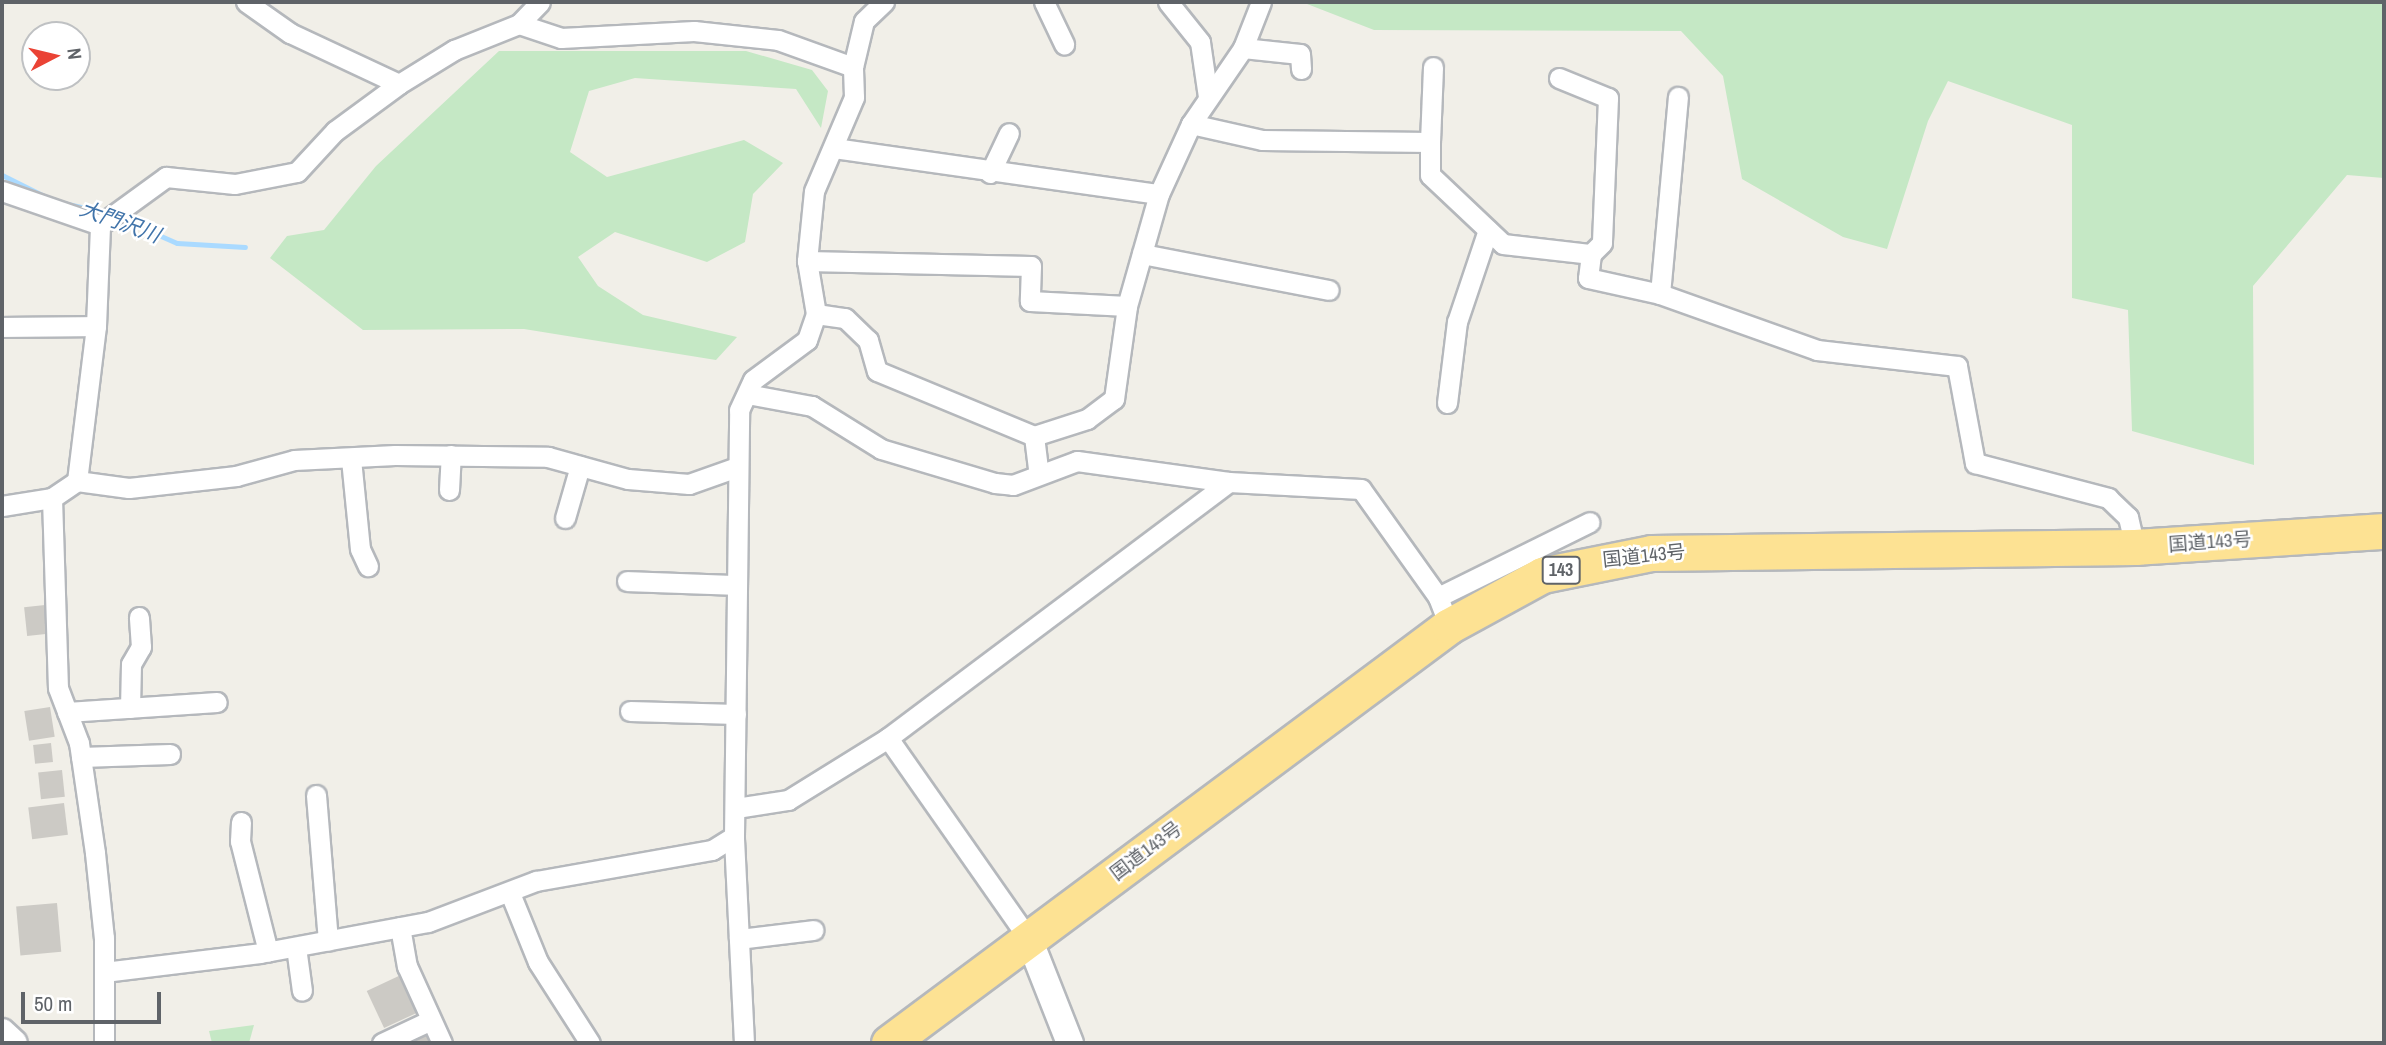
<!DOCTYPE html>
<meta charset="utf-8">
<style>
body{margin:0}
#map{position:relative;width:2386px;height:1045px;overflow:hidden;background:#f1efe8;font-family:"Archivo Narrow","Noto Sans JP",sans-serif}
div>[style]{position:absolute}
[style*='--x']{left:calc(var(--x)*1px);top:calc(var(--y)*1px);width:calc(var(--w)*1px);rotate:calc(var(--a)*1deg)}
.green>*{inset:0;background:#c5e8c5}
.stream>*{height:5px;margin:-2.5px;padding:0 2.5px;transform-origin:2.5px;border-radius:2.5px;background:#aadaff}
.building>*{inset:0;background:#cccac5;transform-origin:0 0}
.roads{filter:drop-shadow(2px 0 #b5b8bc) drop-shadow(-2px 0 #b5b8bc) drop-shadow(0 2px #b5b8bc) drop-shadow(0 -2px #b5b8bc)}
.street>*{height:19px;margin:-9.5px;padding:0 9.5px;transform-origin:9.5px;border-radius:9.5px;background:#fff}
.secondary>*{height:26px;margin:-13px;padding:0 13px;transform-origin:13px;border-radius:13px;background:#fff}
.highway>*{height:35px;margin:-17.5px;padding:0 17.5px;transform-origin:17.5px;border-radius:17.5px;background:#fde293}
span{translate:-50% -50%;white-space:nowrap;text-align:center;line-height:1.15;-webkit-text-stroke:5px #fff;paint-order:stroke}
.shield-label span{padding:2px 5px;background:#fff;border:2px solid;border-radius:5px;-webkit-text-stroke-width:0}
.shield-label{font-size:18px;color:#5f6368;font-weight:700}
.street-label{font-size:19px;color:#5f6368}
.water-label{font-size:21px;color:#4174aa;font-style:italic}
.frame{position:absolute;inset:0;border:4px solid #5f6368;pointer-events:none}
.north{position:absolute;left:21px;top:21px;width:70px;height:70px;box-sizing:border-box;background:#fff;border:2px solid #bfc1c3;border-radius:50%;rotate:83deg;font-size:19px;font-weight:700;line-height:28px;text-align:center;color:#5f6368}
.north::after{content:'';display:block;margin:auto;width:24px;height:32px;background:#ea4335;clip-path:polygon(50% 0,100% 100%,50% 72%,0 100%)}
.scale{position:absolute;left:21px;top:992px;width:140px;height:32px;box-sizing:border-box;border:4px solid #5f6368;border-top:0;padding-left:9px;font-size:21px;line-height:24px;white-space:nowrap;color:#5f6368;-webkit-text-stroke:5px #fff;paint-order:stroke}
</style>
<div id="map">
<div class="green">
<i style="clip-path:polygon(1302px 2px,2384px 2px,2384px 178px,2347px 175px,2253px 286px,2254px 465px,2132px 431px,2128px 310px,2072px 298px,2072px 125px,1948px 81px,1928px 121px,1887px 249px,1843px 237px,1742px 179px,1723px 76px,1681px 31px,1374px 30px)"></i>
<i style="clip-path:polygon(499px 51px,746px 51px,812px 70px,828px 91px,821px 128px,796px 89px,635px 78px,589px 91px,570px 152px,607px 177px,744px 140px,783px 163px,753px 194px,745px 242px,707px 262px,615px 232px,578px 257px,598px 286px,643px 315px,737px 337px,716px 360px,524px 329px,363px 330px,270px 258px,287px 236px,324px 230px,376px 166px)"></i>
<i style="clip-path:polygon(254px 1025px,249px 1043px,212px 1043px,209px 1031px)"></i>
</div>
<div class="stream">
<i style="--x:2;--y:175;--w:47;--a:26.6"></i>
<i style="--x:63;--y:203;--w:46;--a:12.5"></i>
<i style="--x:120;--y:218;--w:62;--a:23.7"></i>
<i style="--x:177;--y:243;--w:68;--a:3.4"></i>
</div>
<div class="building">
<i style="left:45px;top:605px;width:29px;height:21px;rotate:84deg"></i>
<i style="left:50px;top:707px;width:30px;height:26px;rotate:81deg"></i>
<i style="left:51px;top:743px;width:19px;height:18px;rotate:84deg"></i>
<i style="left:62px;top:770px;width:27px;height:24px;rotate:84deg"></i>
<i style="left:64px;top:803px;width:32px;height:36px;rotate:83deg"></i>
<i style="left:57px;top:903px;width:49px;height:41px;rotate:85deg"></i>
<i style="left:403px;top:974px;width:41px;height:40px;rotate:65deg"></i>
<i style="clip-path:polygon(428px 1033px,432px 1043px,408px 1043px)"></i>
</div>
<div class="roads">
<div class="street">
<i style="--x:246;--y:2;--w:54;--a:35.2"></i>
<i style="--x:290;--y:33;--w:120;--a:25.1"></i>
<i style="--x:1044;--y:2;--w:47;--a:64.5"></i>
<i style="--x:1168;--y:2;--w:51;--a:51.3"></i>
<i style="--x:1200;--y:42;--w:56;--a:81.7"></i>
<i style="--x:519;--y:24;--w:44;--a:18.4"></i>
<i style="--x:561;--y:38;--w:133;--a:-3"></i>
<i style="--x:694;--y:31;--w:84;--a:6.1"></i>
<i style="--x:778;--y:40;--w:80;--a:19.8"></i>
<i style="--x:1243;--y:48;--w:57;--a:6"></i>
<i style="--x:1300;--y:54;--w:15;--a:86"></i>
<i style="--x:1559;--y:78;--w:53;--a:22.2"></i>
<i style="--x:1608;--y:98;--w:145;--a:92.4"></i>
<i style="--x:1602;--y:243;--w:16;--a:135"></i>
<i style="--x:1191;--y:124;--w:73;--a:12.7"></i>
<i style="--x:1262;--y:140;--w:168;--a:0.7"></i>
<i style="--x:1430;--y:142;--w:33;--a:90"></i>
<i style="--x:1430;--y:175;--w:100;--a:43.4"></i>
<i style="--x:1503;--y:244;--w:89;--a:6.5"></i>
<i style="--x:1591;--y:254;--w:24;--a:97"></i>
<i style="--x:1588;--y:278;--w:74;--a:12.5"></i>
<i style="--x:1660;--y:294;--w:167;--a:19.6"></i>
<i style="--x:1817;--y:350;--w:141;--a:6.5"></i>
<i style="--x:1957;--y:366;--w:99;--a:79.5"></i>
<i style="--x:1975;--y:463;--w:138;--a:14.7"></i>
<i style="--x:2108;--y:498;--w:28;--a:44"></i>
<i style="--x:2128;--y:517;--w:31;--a:77"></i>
<i style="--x:1430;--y:142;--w:75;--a:-87.7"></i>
<i style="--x:834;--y:148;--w:328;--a:8.1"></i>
<i style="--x:1159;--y:194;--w:77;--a:-65.4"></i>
<i style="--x:1191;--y:124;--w:92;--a:-55.6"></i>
<i style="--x:1243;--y:48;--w:49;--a:-68.6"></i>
<i style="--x:990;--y:173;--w:44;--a:-64.6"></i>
<i style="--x:2;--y:191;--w:104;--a:19.1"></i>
<i style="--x:100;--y:225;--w:82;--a:-36"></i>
<i style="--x:166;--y:177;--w:69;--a:5.8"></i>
<i style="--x:235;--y:184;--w:63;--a:-11"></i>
<i style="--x:297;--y:172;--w:56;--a:-47.2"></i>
<i style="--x:335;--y:131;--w:79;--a:-36.3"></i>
<i style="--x:399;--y:84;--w:65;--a:-31.7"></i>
<i style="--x:454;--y:50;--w:70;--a:-21.8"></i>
<i style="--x:519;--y:24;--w:30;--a:-46"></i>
<i style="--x:1142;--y:254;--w:190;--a:10.9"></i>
<i style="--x:807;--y:261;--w:224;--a:1.3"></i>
<i style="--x:1031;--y:266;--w:35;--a:92"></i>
<i style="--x:1030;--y:301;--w:97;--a:3"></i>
<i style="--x:1660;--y:294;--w:198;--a:-84.8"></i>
<i style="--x:816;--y:314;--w:29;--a:8"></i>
<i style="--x:845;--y:318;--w:32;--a:44"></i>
<i style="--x:868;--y:340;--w:32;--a:74"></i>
<i style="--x:877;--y:371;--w:170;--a:22.5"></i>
<i style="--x:1034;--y:436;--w:56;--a:-17.8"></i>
<i style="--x:1087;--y:419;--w:34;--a:-37"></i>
<i style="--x:1114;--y:399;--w:94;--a:-82"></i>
<i style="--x:1127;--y:306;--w:116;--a:-74.1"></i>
<i style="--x:2;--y:327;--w:94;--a:-0.6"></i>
<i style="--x:747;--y:394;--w:66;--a:10.5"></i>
<i style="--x:812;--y:406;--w:81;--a:31.9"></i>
<i style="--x:881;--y:449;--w:119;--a:16.6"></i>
<i style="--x:995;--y:483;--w:18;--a:6"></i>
<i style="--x:1013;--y:485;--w:68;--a:-20.6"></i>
<i style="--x:1077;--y:461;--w:153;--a:7.9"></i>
<i style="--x:1447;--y:403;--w:82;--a:-83"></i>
<i style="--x:1457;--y:322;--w:97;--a:-71.4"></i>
<i style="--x:1034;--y:436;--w:39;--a:83"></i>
<i style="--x:351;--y:459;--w:90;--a:84.3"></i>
<i style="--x:360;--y:549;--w:19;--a:65"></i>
<i style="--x:77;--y:481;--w:52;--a:7.7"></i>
<i style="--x:129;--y:488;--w:108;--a:-6.4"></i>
<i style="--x:236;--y:476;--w:60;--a:-15.4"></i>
<i style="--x:294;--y:460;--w:101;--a:-2.8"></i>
<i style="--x:395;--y:455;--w:153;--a:0.7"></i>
<i style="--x:548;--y:457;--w:83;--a:15.4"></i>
<i style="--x:628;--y:479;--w:61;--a:4.7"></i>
<i style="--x:689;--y:484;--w:51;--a:-19.5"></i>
<i style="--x:449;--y:490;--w:35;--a:-87"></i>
<i style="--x:52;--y:498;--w:190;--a:88.2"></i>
<i style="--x:58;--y:688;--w:59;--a:69.1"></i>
<i style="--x:79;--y:743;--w:111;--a:81.7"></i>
<i style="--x:95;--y:853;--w:85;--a:84"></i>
<i style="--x:104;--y:938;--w:105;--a:90"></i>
<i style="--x:2;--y:506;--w:51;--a:-9.1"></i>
<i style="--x:52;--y:498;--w:30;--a:-34"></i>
<i style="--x:77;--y:481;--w:156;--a:-83"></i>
<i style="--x:96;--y:326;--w:101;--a:-87.7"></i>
<i style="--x:565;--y:518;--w:54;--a:-73.9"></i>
<i style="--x:627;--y:581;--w:110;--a:2.1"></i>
<i style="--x:1438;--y:597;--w:169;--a:-26.3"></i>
<i style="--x:130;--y:708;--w:44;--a:-88.7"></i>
<i style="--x:131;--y:664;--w:20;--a:-60"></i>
<i style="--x:141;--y:647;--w:30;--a:-94"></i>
<i style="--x:630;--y:711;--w:106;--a:1.6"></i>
<i style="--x:67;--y:712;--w:150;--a:-3.8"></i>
<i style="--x:888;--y:738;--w:246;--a:55"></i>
<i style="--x:81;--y:757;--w:89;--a:-1.9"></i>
<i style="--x:316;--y:795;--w:146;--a:85.3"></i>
<i style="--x:736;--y:808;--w:53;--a:-8.7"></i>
<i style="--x:788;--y:800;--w:118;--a:-31.8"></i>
<i style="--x:888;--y:738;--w:426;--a:-36.9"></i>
<i style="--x:1229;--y:482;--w:132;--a:3"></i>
<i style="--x:1361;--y:489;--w:133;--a:54.5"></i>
<i style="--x:1438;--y:597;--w:31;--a:69"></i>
<i style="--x:241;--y:822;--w:19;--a:93"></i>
<i style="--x:240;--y:841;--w:114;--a:75.8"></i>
<i style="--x:510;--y:893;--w:74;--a:67.9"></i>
<i style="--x:538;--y:962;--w:96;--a:57.3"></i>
<i style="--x:400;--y:927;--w:40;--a:80"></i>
<i style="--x:407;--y:966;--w:85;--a:65.6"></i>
<i style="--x:739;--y:939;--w:75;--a:-6.9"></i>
<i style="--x:296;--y:947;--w:44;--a:82.2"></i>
<i style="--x:104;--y:972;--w:157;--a:-6.9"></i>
<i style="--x:260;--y:953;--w:171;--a:-10.5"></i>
<i style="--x:428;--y:922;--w:116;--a:-20.8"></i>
<i style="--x:536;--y:881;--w:179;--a:-10"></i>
<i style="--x:712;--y:850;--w:26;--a:-32"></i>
<i style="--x:382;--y:1043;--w:54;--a:-25.1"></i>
<i style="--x:744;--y:1043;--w:207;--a:-92.8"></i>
<i style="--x:734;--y:836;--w:426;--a:-89.3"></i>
<i style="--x:739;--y:410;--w:33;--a:-65"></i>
<i style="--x:753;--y:380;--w:67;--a:-36.5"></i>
<i style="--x:807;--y:340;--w:28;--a:-71"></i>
<i style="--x:816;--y:314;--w:54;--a:-99.6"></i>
<i style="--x:807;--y:261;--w:70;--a:-84.3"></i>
<i style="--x:814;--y:191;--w:102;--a:-66.9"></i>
<i style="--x:854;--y:97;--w:30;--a:-92"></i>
<i style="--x:853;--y:67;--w:47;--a:-76.6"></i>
<i style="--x:864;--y:21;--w:28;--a:-44"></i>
</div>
<div class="secondary">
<i style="--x:1029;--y:939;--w:112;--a:68.5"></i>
<i style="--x:2;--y:1032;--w:16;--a:43"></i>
</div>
<div class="highway">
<i style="--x:889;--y:1043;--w:698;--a:-36.67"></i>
<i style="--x:1449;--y:626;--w:106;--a:-28.7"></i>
<i style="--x:1542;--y:575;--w:111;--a:-11.4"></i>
<i style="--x:1651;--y:553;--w:484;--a:-0.7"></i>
<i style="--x:2135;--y:547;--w:250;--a:-3.7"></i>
</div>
</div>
<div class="shield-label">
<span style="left:1561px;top:570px">143</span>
</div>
<div class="street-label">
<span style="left:2210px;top:542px;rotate:-4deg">国道143号</span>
<span style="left:1644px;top:556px;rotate:-6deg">国道143号</span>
<span style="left:1146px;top:851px;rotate:-37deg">国道143号</span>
</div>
<div class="water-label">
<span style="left:120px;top:222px;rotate:20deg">大門沢川</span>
</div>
<div class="frame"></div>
<div class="north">N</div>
<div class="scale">50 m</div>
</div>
